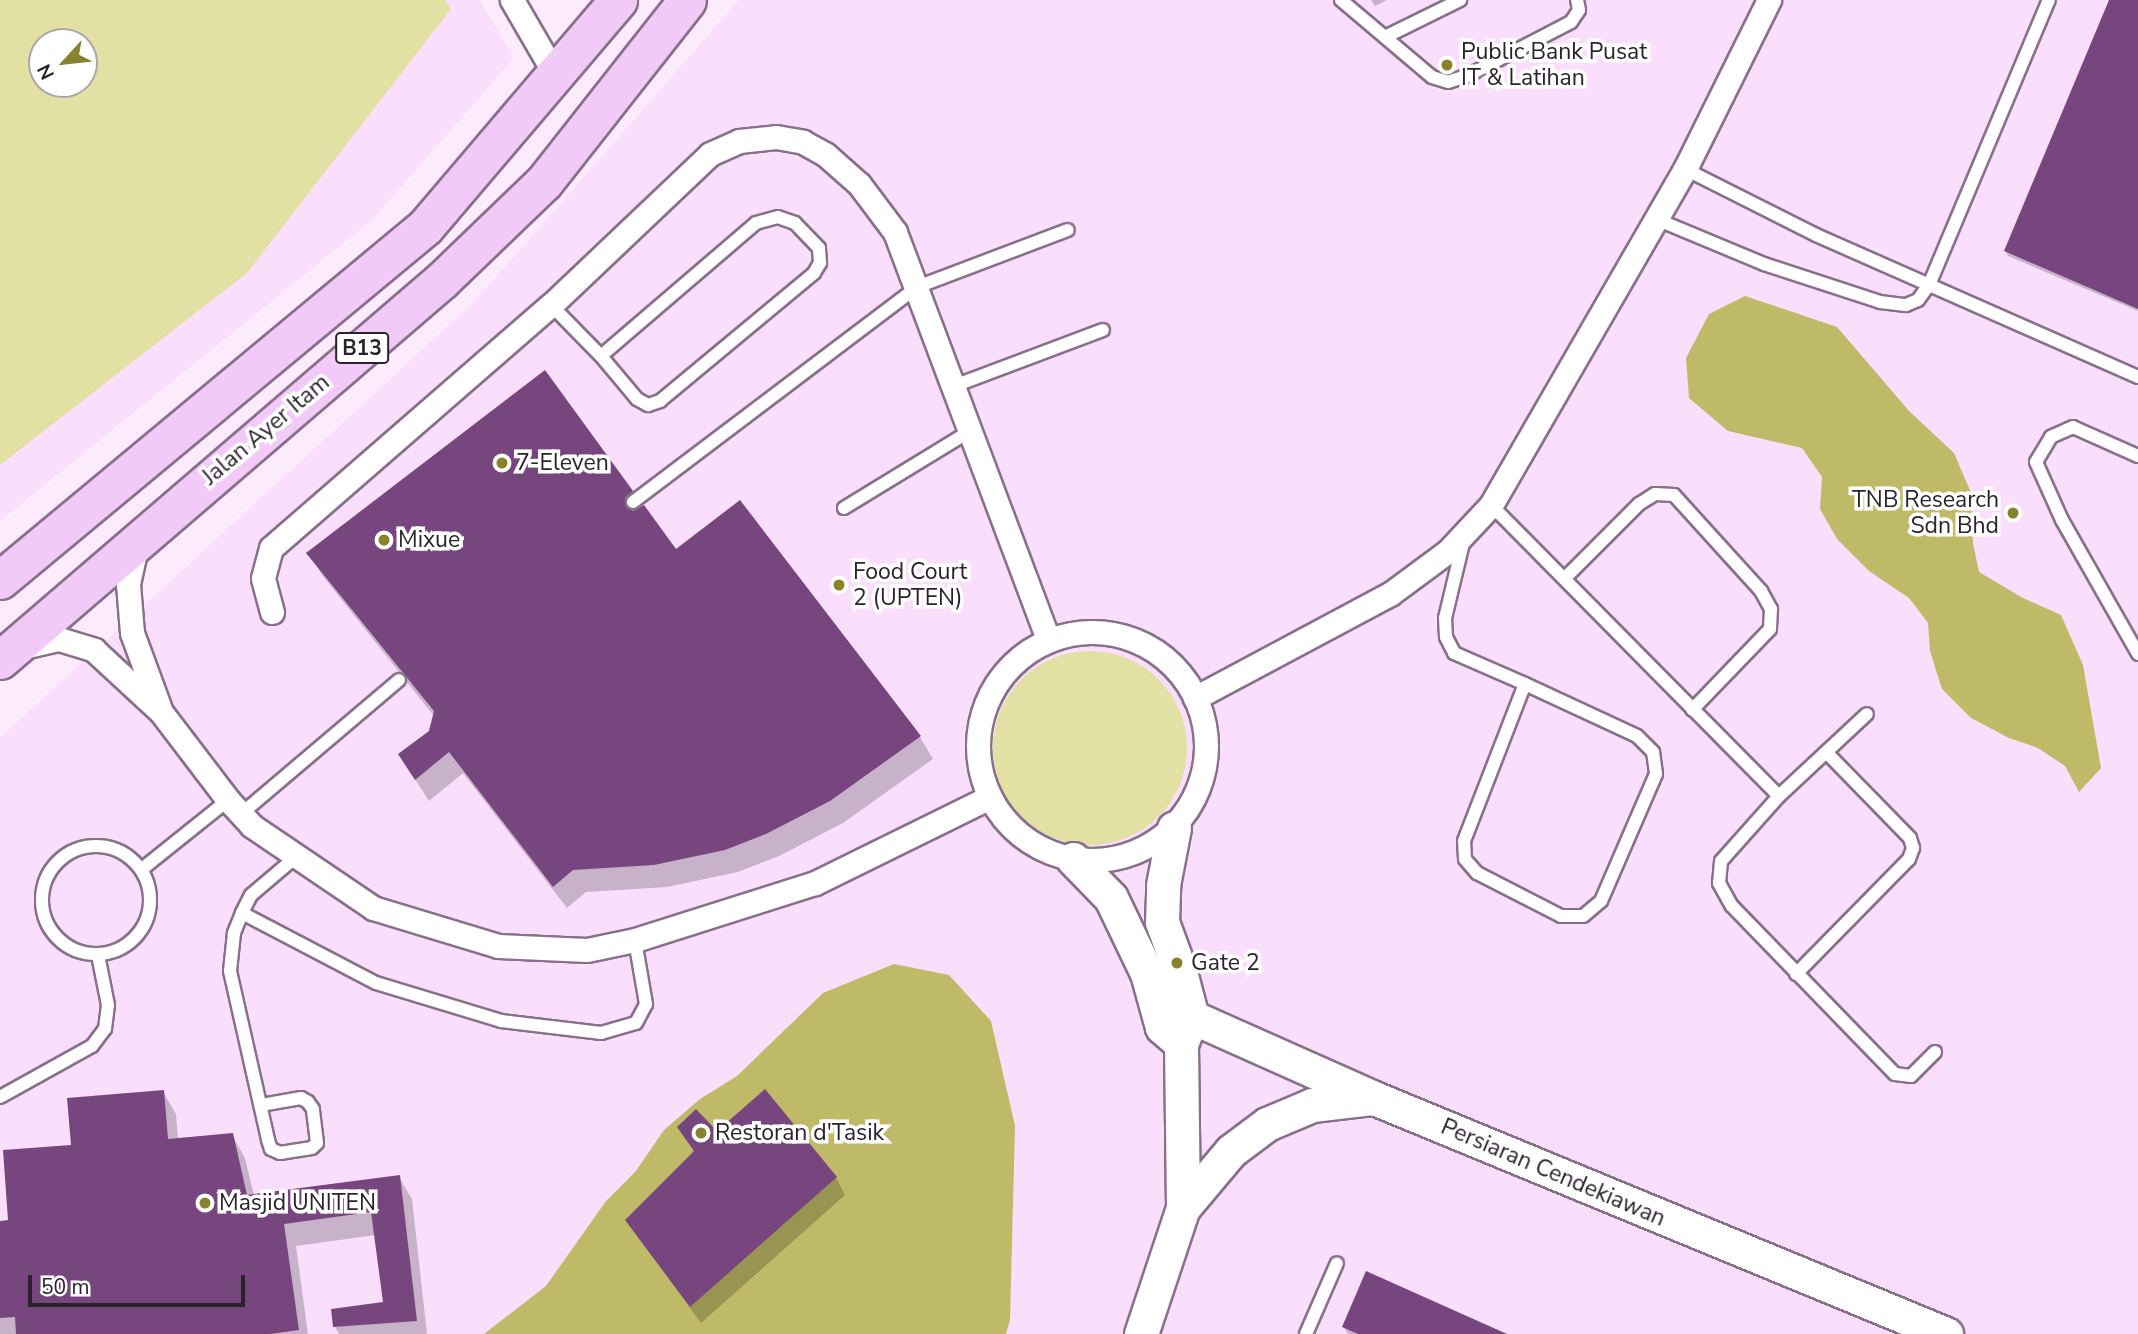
<!DOCTYPE html>
<style>
body{margin:0}
#map{position:relative;width:2138px;height:1334px;overflow:hidden;background:#fbebfd;font-family:"Nunito Sans",sans-serif}
div>[style]{position:absolute}
[style*='--x']{left:calc(var(--x)*1px);top:calc(var(--y)*1px);width:calc(var(--w)*1px);rotate:calc(var(--a)*1deg)}
.built>*{inset:0;background:#f9dffc}
.green>*{inset:0;background:#e3e0a3}
.round{border-radius:50%}
.water>*{inset:0;background:#beba67}
.shadow>*{inset:0;background:#0003}
.building>*{inset:0;background:#78467f}
.roads{filter:drop-shadow(2px 0 #88708b) drop-shadow(-2px 0 #88708b) drop-shadow(0 2px #88708b) drop-shadow(0 -2px #88708b)}
.lane>*{height:12px;margin:-6px;padding:0 6px;transform-origin:6px;border-radius:6px;background:#fff}
.lane>.ring{margin:-6px;padding:0;box-sizing:content-box;background:none;border:12px solid #fff;border-radius:50%}
.street>*{height:23px;margin:-11.5px;padding:0 11.5px;transform-origin:11.5px;border-radius:11.5px;background:#fff}
.street>.ring{margin:-11.5px;padding:0;box-sizing:content-box;background:none;border:23px solid #fff;border-radius:50%}
.secondary>*{height:33px;margin:-16.5px;padding:0 16.5px;transform-origin:16.5px;border-radius:16.5px;background:#fff}
.primary>*{height:37px;margin:-18.5px;padding:0 18.5px;transform-origin:18.5px;border-radius:18.5px;background:#f2caf7}
.dots>*{width:19px;height:19px;translate:-50% -50%;box-sizing:border-box;border:4px solid #fff;border-radius:50%}
span{translate:-50% -50%;white-space:nowrap;text-align:center;line-height:1.15;-webkit-text-stroke:7px #fff;paint-order:stroke}
.shield-label span{padding:2px 5px;background:#fff;border:2px solid;border-radius:5px;-webkit-text-stroke-width:0}
.shield-label{font-size:21px;color:#2b222d;font-weight:700}
.poi-label{font-size:23px;color:#2b222d}
.left{translate:0 -50%;text-align:left}
.right{translate:-100% -50%;text-align:right}
.street-label{font-size:23px;color:#2b222d}
.north{position:absolute;left:28px;top:28px;width:70px;height:70px;box-sizing:border-box;background:#fff;border:2px solid #aaa7ab;border-radius:50%;rotate:243deg;font-size:19px;font-weight:700;line-height:28px;text-align:center;color:#2b222d}
.north::after{content:'';display:block;margin:auto;width:24px;height:32px;background:#87822b;clip-path:polygon(50% 0,100% 100%,50% 72%,0 100%)}
.scale{position:absolute;left:28px;top:1275px;width:217px;height:32px;box-sizing:border-box;border:4px solid #2b222d;border-top:0;padding-left:9px;font-size:21px;line-height:24px;white-space:nowrap;color:#2b222d;-webkit-text-stroke:5px #fff;paint-order:stroke}
</style>
<div id="map">
<div class="built">
<i style="clip-path:polygon(evenodd,0 0,480px 0,514px 58px,372px 220px,0 521px,0 0,42px 42px,84px 42px,84px 84px,42px 84px,42px 42px)"></i>
<i style="clip-path:polygon(739px 0,2138px 0,2138px 1334px,0 1334px,0 738px,474px 302px)"></i>
</div>
<div class="green">
<i style="clip-path:polygon(evenodd,0 0,445px 0,451px 9px,247px 273px,0 465px,0 0,84px 42px,84px 84px,42px 84px,42px 42px,84px 42px)"></i>
<i class="round" style="left:993px;top:651px;width:194px;height:194px"></i>
</div>
<div class="water">
<i style="clip-path:polygon(1745px 296px,1837px 327px,1909px 411px,1954px 453px,1972px 495px,1973px 543px,1979px 572px,2023px 598px,2061px 615px,2083px 665px,2101px 768px,2079px 792px,2065px 766px,2038px 748px,2009px 738px,1971px 718px,1942px 689px,1930px 651px,1928px 623px,1909px 598px,1869px 571px,1837px 539px,1820px 509px,1822px 477px,1802px 448px,1728px 431px,1689px 398px,1686px 358px,1709px 314px)"></i>
<i style="clip-path:polygon(894px 964px,949px 975px,991px 1021px,1015px 1126px,1010px 1320px,1006px 1334px,484px 1334px,546px 1286px,606px 1201px,636px 1171px,664px 1130px,700px 1099px,737px 1076px,823px 993px)"></i>
</div>
<div class="shadow">
<i style="clip-path:polygon(1371px 0,1387px 0,1375px 6px)"></i>
<i style="clip-path:polygon(2111px 0,2138px 0,2138px 311px,2008px 256px,2006px 251px)"></i>
<i style="clip-path:polygon(632px 492px,676px 552px,920px 737px,933px 759px,843px 823px,779px 856px,738px 872px,667px 887px,586px 892px,567px 908px,463px 773px,429px 801px,413px 776px,434px 716px,322px 575px,309px 553px)"></i>
<i style="clip-path:polygon(163px 1092px,176px 1114px,178px 1140px,232px 1135px,245px 1158px,254px 1195px,399px 1177px,412px 1199px,427px 1334px,339px 1334px,335px 1327px,385px 1303px,376px 1235px,296px 1246px,308px 1334px,0 1334px,0 1222px,10px 1222px,73px 1146px)"></i>
<i style="clip-path:polygon(679px 1127px,717px 1133px,836px 1178px,845px 1195px,701px 1323px,627px 1221px,695px 1153px)"></i>
<i style="clip-path:polygon(1344px 1327px,1503px 1334px,1348px 1334px)"></i>
</div>
<div class="building">
<i style="clip-path:polygon(2109px 0,2138px 0,2138px 309px,2004px 251px)"></i>
<i style="clip-path:polygon(545px 370px,633px 491px,625px 498px,626px 507px,633px 511px,644px 505px,676px 549px,740px 500px,921px 736px,830px 801px,766px 834px,725px 850px,654px 865px,573px 870px,553px 887px,449px 752px,415px 780px,398px 754px,429px 731px,434px 711px,306px 553px)"></i>
<i style="clip-path:polygon(765px 1089px,837px 1177px,690px 1307px,625px 1220px,694px 1151px,677px 1127px,696px 1109px,717px 1131px)"></i>
<i style="clip-path:polygon(164px 1090px,168px 1139px,233px 1133px,247px 1195px,400px 1175px,417px 1321px,333px 1327px,331px 1309px,383px 1302px,371px 1212px,284px 1224px,299px 1330px,270px 1334px,16px 1334px,15px 1317px,0 1318px,0 1221px,8px 1220px,3px 1150px,71px 1145px,67px 1098px)"></i>
<i style="clip-path:polygon(1366px 1271px,1507px 1334px,1358px 1334px,1342px 1327px)"></i>
</div>
<div class="roads">
<div class="lane">
<i style="--x:1341;--y:0;--w:119;--a:40.2"></i>
<i style="--x:1432;--y:77;--w:17;--a:17"></i>
<i style="--x:1448;--y:82;--w:20;--a:-18"></i>
<i style="--x:1467;--y:76;--w:117;--a:-27.4"></i>
<i style="--x:1571;--y:22;--w:14;--a:-56"></i>
<i style="--x:1579;--y:10;--w:10;--a:-101"></i>
<i style="--x:1385;--y:37;--w:84;--a:-26.3"></i>
<i style="--x:1685;--y:169;--w:147;--a:26.7"></i>
<i style="--x:1816;--y:235;--w:352;--a:23.8"></i>
<i style="--x:1656;--y:219;--w:117;--a:22.6"></i>
<i style="--x:1764;--y:264;--w:122;--a:18.1"></i>
<i style="--x:1880;--y:302;--w:26;--a:7"></i>
<i style="--x:1906;--y:305;--w:13;--a:-23"></i>
<i style="--x:1918;--y:300;--w:19;--a:-54"></i>
<i style="--x:1929;--y:285;--w:309;--a:-67.2"></i>
<i style="--x:551;--y:305;--w:71;--a:45.6"></i>
<i style="--x:601;--y:356;--w:56;--a:50.1"></i>
<i style="--x:637;--y:399;--w:13;--a:29"></i>
<i style="--x:648;--y:405;--w:13;--a:-18"></i>
<i style="--x:660;--y:401;--w:200;--a:-39.7"></i>
<i style="--x:814;--y:273;--w:12;--a:-59"></i>
<i style="--x:820;--y:263;--w:15;--a:-94"></i>
<i style="--x:819;--y:248;--w:35;--a:-134"></i>
<i style="--x:795;--y:223;--w:18;--a:-161"></i>
<i style="--x:778;--y:217;--w:23;--a:165"></i>
<i style="--x:756;--y:223;--w:204;--a:139.4"></i>
<i style="--x:954;--y:386;--w:159;--a:-20.6"></i>
<i style="--x:2138;--y:456;--w:71;--a:-156"></i>
<i style="--x:2073;--y:427;--w:24;--a:156"></i>
<i style="--x:2051;--y:437;--w:29;--a:121"></i>
<i style="--x:2036;--y:462;--w:64;--a:65.9"></i>
<i style="--x:2062;--y:520;--w:154;--a:60.4"></i>
<i style="--x:633;--y:502;--w:356;--a:-37.1"></i>
<i style="--x:917;--y:287;--w:161;--a:-20.7"></i>
<i style="--x:1491;--y:505;--w:409;--a:45.3"></i>
<i style="--x:1779;--y:796;--w:87;--a:131.7"></i>
<i style="--x:1721;--y:861;--w:22;--a:95"></i>
<i style="--x:1719;--y:883;--w:26;--a:61"></i>
<i style="--x:1732;--y:906;--w:234;--a:45.9"></i>
<i style="--x:1895;--y:1074;--w:16;--a:7"></i>
<i style="--x:1911;--y:1076;--w:34;--a:-45"></i>
<i style="--x:844;--y:508;--w:148;--a:-31.4"></i>
<i style="--x:1464;--y:539;--w:81;--a:103.5"></i>
<i style="--x:1445;--y:618;--w:19;--a:87"></i>
<i style="--x:1446;--y:637;--w:18;--a:63"></i>
<i style="--x:1454;--y:653;--w:77;--a:23.6"></i>
<i style="--x:1525;--y:684;--w:123;--a:24.9"></i>
<i style="--x:1637;--y:736;--w:23;--a:45"></i>
<i style="--x:1653;--y:752;--w:22;--a:82"></i>
<i style="--x:1656;--y:774;--w:138;--a:113.4"></i>
<i style="--x:1601;--y:901;--w:23;--a:140"></i>
<i style="--x:1583;--y:916;--w:22;--a:180"></i>
<i style="--x:1561;--y:916;--w:94;--a:-152.9"></i>
<i style="--x:1477;--y:873;--w:18;--a:-131"></i>
<i style="--x:1465;--y:859;--w:18;--a:-93"></i>
<i style="--x:1464;--y:841;--w:168;--a:-68.8"></i>
<i style="--x:1565;--y:578;--w:105;--a:-45"></i>
<i style="--x:1639;--y:504;--w:19;--a:-32"></i>
<i style="--x:1655;--y:494;--w:19;--a:3"></i>
<i style="--x:1674;--y:495;--w:130;--a:47.8"></i>
<i style="--x:1761;--y:591;--w:21;--a:61"></i>
<i style="--x:1771;--y:609;--w:20;--a:93"></i>
<i style="--x:1770;--y:629;--w:112;--a:133.9"></i>
<i style="--x:1779;--y:796;--w:120;--a:-43"></i>
<i style="--x:241;--y:814;--w:207;--a:-40.3"></i>
<i class="ring" style="left:42px;top:846px;width:96px;height:96px"></i>
<i style="--x:297;--y:856;--w:60;--a:139.7"></i>
<i style="--x:251;--y:895;--w:20;--a:117"></i>
<i style="--x:242;--y:913;--w:151;--a:27.6"></i>
<i style="--x:376;--y:983;--w:131;--a:16.9"></i>
<i style="--x:501;--y:1021;--w:101;--a:6.8"></i>
<i style="--x:601;--y:1033;--w:36;--a:-16"></i>
<i style="--x:636;--y:1023;--w:21;--a:-62"></i>
<i style="--x:646;--y:1004;--w:65;--a:-99.8"></i>
<i style="--x:142;--y:869;--w:110;--a:-38.7"></i>
<i style="--x:242;--y:913;--w:22;--a:112"></i>
<i style="--x:234;--y:933;--w:38;--a:96"></i>
<i style="--x:230;--y:971;--w:173;--a:77.3"></i>
<i style="--x:268;--y:1140;--w:9;--a:72"></i>
<i style="--x:271;--y:1149;--w:10;--a:24"></i>
<i style="--x:280;--y:1153;--w:32;--a:-9"></i>
<i style="--x:312;--y:1148;--w:7;--a:-45"></i>
<i style="--x:317;--y:1143;--w:34;--a:-97"></i>
<i style="--x:313;--y:1109;--w:9;--a:-126"></i>
<i style="--x:308;--y:1102;--w:8;--a:-150"></i>
<i style="--x:301;--y:1098;--w:41;--a:170.1"></i>
<i style="--x:1796;--y:974;--w:161;--a:-45.5"></i>
<i style="--x:1909;--y:859;--w:12;--a:-70"></i>
<i style="--x:1913;--y:848;--w:10;--a:-107"></i>
<i style="--x:1910;--y:838;--w:120;--a:-134.3"></i>
<i style="--x:0;--y:1097;--w:105;--a:-29"></i>
<i style="--x:92;--y:1046;--w:21;--a:-53"></i>
<i style="--x:105;--y:1029;--w:24;--a:-83"></i>
<i style="--x:108;--y:1005;--w:51;--a:-101.3"></i>
<i style="--x:1306;--y:1334;--w:77;--a:-66.4"></i>
</div>
<div class="street">
<i style="--x:512;--y:0;--w:88;--a:59.9"></i>
<i style="--x:137;--y:543;--w:42;--a:102.4"></i>
<i style="--x:128;--y:584;--w:49;--a:85.3"></i>
<i style="--x:132;--y:633;--w:81;--a:69.8"></i>
<i style="--x:272;--y:612;--w:35;--a:-105"></i>
<i style="--x:263;--y:578;--w:31;--a:-75"></i>
<i style="--x:271;--y:548;--w:371;--a:-41"></i>
<i style="--x:551;--y:305;--w:219;--a:-43.5"></i>
<i style="--x:710;--y:154;--w:32;--a:-24"></i>
<i style="--x:739;--y:141;--w:37;--a:-6"></i>
<i style="--x:776;--y:137;--w:27;--a:10"></i>
<i style="--x:803;--y:142;--w:25;--a:29"></i>
<i style="--x:825;--y:154;--w:45;--a:41.4"></i>
<i style="--x:859;--y:184;--w:60;--a:53.1"></i>
<i style="--x:895;--y:232;--w:436;--a:69.4"></i>
<i class="ring" style="left:978px;top:632px;width:205px;height:205px"></i>
<i style="--x:23;--y:647;--w:37;--a:-13"></i>
<i style="--x:59;--y:639;--w:37;--a:17"></i>
<i style="--x:94;--y:650;--w:91;--a:42.8"></i>
<i style="--x:161;--y:712;--w:111;--a:52.7"></i>
<i style="--x:228;--y:800;--w:35;--a:47"></i>
<i style="--x:252;--y:826;--w:146;--a:34.1"></i>
<i style="--x:373;--y:908;--w:131;--a:16.9"></i>
<i style="--x:498;--y:946;--w:89;--a:2.6"></i>
<i style="--x:587;--y:950;--w:49;--a:-11.8"></i>
<i style="--x:635;--y:940;--w:189;--a:-17.6"></i>
<i style="--x:815;--y:883;--w:195;--a:-26.2"></i>
<i style="--x:1195;--y:698;--w:221;--a:-28.1"></i>
<i style="--x:1390;--y:594;--w:71;--a:-36.4"></i>
<i style="--x:1447;--y:552;--w:64;--a:-46.9"></i>
<i style="--x:1491;--y:505;--w:388;--a:-60"></i>
<i style="--x:1685;--y:169;--w:189;--a:-63.6"></i>
</div>
<div class="secondary">
<i style="--x:1073;--y:859;--w:54;--a:45.7"></i>
<i style="--x:1111;--y:898;--w:83;--a:64.4"></i>
<i style="--x:1147;--y:973;--w:56;--a:74.5"></i>
<i style="--x:1162;--y:1027;--w:23;--a:41"></i>
<i style="--x:1162;--y:1027;--w:32;--a:-18"></i>
<i style="--x:1192;--y:1017;--w:199;--a:24"></i>
<i style="--x:1374;--y:1098;--w:619;--a:22.42"></i>
<i style="--x:1183;--y:1208;--w:75;--a:-49.9"></i>
<i style="--x:1231;--y:1151;--w:45;--a:-36.9"></i>
<i style="--x:1267;--y:1124;--w:49;--a:-22.9"></i>
<i style="--x:1312;--y:1105;--w:60;--a:-6.7"></i>
<i style="--x:1141;--y:1334;--w:133;--a:-71.6"></i>
<i style="--x:1183;--y:1208;--w:164;--a:-90.7"></i>
<i style="--x:1181;--y:1044;--w:29;--a:-68"></i>
<i style="--x:1192;--y:1017;--w:51;--a:-104.9"></i>
<i style="--x:1179;--y:968;--w:49;--a:-110.3"></i>
<i style="--x:1162;--y:922;--w:37;--a:-88"></i>
<i style="--x:1163;--y:885;--w:58;--a:-79.1"></i>
</div>
<div class="primary">
<i style="--x:0;--y:580;--w:552;--a:-39.71"></i>
<i style="--x:425;--y:227;--w:298;--a:-49.6"></i>
<i style="--x:0;--y:660;--w:581;--a:-40.68"></i>
<i style="--x:441;--y:281;--w:143;--a:-43.9"></i>
<i style="--x:544;--y:182;--w:231;--a:-51.8"></i>
</div>
</div>
<div class="dots">
<i style="left:1447px;top:65px;background:#87822b"></i>
<i style="left:502px;top:463px;background:#87822b"></i>
<i style="left:2013px;top:513px;background:#87822b"></i>
<i style="left:384px;top:540px;background:#87822b"></i>
<i style="left:839px;top:585px;background:#87822b"></i>
<i style="left:1177px;top:963px;background:#87822b"></i>
<i style="left:701px;top:1133px;background:#87822b"></i>
<i style="left:205px;top:1203px;background:#87822b"></i>
</div>
<div class="shield-label">
<span style="left:362px;top:348px">B13</span>
</div>
<div class="poi-label">
<span class="left" style="left:1461px;top:65px">Public Bank Pusat<br>IT &amp; Latihan</span>
<span class="left" style="left:516px;top:463px">7-Eleven</span>
<span class="right" style="left:1999px;top:513px">TNB Research<br>Sdn Bhd</span>
<span class="left" style="left:398px;top:540px">Mixue</span>
<span class="left" style="left:853px;top:585px">Food Court<br>2 (UPTEN)</span>
<span class="left" style="left:1191px;top:963px">Gate 2</span>
<span class="left" style="left:715px;top:1133px">Restoran d'Tasik</span>
<span class="left" style="left:219px;top:1203px">Masjid UNITEN</span>
</div>
<div class="street-label">
<span style="left:266px;top:430px;rotate:-40deg">Jalan Ayer Itam</span>
<span style="left:1553px;top:1173px;rotate:23deg">Persiaran Cendekiawan</span>
</div>
<div class="north">N</div>
<div class="scale">50 m</div>
</div>
